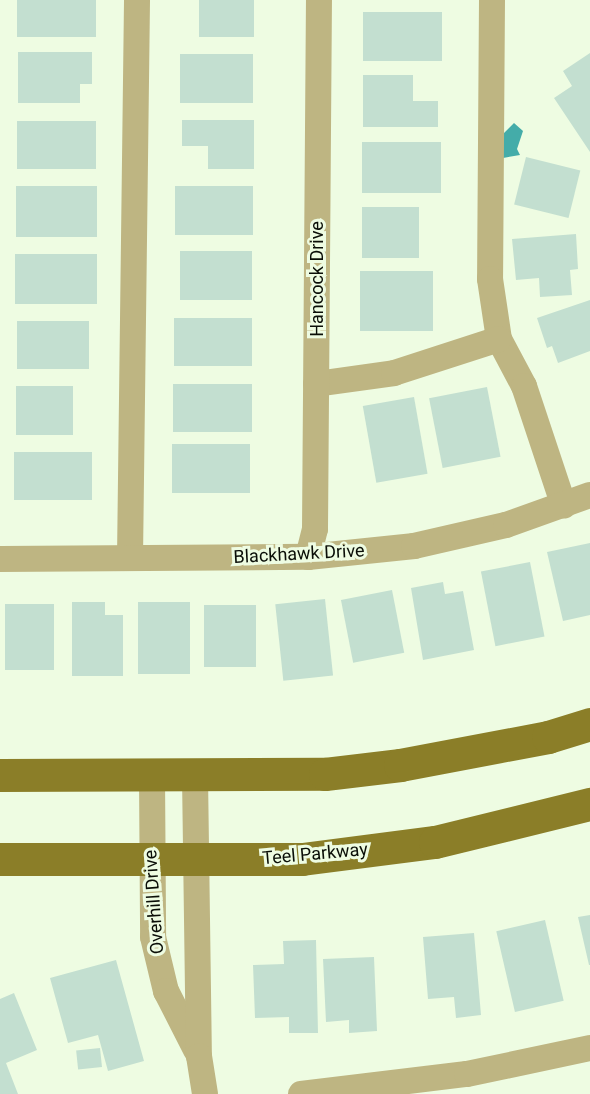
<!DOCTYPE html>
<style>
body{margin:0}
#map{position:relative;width:590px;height:1094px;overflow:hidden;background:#eefce2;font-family:Roboto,sans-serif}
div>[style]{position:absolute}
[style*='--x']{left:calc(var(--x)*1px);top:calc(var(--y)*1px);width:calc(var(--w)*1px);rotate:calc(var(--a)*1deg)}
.water>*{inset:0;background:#44aca9}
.building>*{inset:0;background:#c3dfd0;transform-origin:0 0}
.minor>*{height:26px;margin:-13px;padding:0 13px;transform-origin:13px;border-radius:13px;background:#beb582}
.major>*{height:33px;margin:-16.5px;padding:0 16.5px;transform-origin:16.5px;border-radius:16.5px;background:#8b7e28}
span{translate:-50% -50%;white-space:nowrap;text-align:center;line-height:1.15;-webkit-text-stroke:6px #eefce2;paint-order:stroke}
.street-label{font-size:18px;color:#0a0e07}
</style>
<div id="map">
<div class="water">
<i style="clip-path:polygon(514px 123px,523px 131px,517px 149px,520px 155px,503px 158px,503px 134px)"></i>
</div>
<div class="building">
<i style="left:17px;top:0;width:79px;height:37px"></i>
<i style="left:199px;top:0;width:55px;height:37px"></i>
<i style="left:363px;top:12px;width:79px;height:49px"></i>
<i style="clip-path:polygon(18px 52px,92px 52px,92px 84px,80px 84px,80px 103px,18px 103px)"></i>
<i style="clip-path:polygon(590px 53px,590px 152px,554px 98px,572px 86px,563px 71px)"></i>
<i style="left:180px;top:54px;width:73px;height:49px"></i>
<i style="clip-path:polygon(363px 75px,413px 75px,413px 101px,438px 101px,438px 127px,363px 127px)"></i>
<i style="clip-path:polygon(182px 120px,254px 120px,254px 169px,208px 169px,208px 146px,182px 146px)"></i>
<i style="left:17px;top:121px;width:79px;height:48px"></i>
<i style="left:362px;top:142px;width:79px;height:51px"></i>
<i style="left:526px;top:157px;width:56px;height:49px;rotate:14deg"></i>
<i style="left:16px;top:186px;width:81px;height:51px"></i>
<i style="left:175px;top:186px;width:78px;height:49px"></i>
<i style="left:362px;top:207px;width:57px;height:51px"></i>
<i style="clip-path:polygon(576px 234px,578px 269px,570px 270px,572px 295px,540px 297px,539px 278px,516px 280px,512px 239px)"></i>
<i style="left:180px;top:251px;width:72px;height:49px"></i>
<i style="left:15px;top:254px;width:82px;height:50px"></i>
<i style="left:433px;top:271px;width:60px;height:73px;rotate:90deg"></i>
<i style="clip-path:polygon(590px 300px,590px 351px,558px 363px,552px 346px,547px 348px,537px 318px)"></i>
<i style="left:174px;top:318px;width:78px;height:48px"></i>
<i style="left:17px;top:321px;width:72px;height:48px"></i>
<i style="left:173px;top:384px;width:79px;height:48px"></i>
<i style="left:16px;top:386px;width:57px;height:49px"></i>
<i style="left:487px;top:387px;width:71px;height:59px;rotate:79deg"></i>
<i style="left:414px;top:397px;width:78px;height:52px;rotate:80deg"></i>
<i style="left:172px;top:444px;width:78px;height:49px"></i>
<i style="left:14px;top:452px;width:78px;height:48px"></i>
<i style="clip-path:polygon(590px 543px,590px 615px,563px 621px,547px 552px)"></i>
<i style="left:530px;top:562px;width:76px;height:50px;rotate:79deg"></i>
<i style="clip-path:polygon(443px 582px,445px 594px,463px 591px,474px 650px,423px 660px,411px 588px)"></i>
<i style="left:392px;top:590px;width:64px;height:52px;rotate:79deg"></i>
<i style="left:325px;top:599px;width:77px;height:50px;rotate:84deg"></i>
<i style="clip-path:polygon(72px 602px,105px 602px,105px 615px,123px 615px,123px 676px,72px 676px)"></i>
<i style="left:138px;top:602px;width:52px;height:72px"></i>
<i style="left:5px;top:604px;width:49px;height:66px"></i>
<i style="left:204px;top:605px;width:52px;height:62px"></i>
<i style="clip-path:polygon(590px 915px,590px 965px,589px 965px,578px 917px)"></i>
<i style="left:545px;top:920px;width:83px;height:50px;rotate:77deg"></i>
<i style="clip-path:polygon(474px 933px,481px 1015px,456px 1018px,454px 997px,428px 999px,423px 937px)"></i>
<i style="clip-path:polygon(316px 940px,318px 1033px,289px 1033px,289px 1017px,255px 1018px,253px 965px,284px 964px,283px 941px)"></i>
<i style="clip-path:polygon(374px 957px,377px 1031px,349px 1033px,349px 1020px,326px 1022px,323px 959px)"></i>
<i style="clip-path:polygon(116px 960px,144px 1061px,108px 1071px,98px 1035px,68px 1043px,50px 978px)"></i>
<i style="clip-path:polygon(14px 993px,37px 1050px,6px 1063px,18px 1094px,0 1094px,0 999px)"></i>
<i style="left:100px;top:1048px;width:19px;height:24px;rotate:84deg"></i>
</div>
<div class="minor">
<i style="--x:492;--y:0;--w:279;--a:90.4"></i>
<i style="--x:490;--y:279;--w:61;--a:81.5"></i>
<i style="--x:499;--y:339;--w:53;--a:62"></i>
<i style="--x:524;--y:386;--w:126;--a:71.6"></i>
<i style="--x:316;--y:384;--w:79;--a:-8"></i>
<i style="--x:394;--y:373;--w:110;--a:-17.9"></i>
<i style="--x:308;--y:557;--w:29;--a:-76"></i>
<i style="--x:315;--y:529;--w:529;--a:-89.57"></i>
<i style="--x:130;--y:558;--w:558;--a:-89.28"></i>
<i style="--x:0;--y:559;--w:308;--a:-0.4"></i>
<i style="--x:308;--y:557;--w:107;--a:-5.9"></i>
<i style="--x:414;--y:546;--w:94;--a:-12.9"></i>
<i style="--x:506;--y:525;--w:89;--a:-19.7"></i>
<i style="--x:152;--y:776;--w:161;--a:89.6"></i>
<i style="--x:153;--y:937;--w:56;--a:76.5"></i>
<i style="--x:166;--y:991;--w:66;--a:63"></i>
<i style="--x:195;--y:776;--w:280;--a:89.2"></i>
<i style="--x:199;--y:1056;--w:38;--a:81"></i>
<i style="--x:301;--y:1094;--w:167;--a:-6.9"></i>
<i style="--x:467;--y:1074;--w:126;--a:-11.9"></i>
</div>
<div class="major">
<i style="--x:0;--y:775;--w:325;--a:-0.2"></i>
<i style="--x:325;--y:774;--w:76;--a:-6.8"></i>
<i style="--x:400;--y:765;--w:151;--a:-10.7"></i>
<i style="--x:548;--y:737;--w:44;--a:-17.2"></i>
<i style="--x:0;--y:859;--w:302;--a:0"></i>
<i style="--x:302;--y:859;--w:134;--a:-7.3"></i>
<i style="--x:435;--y:842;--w:160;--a:-13.8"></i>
</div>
<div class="street-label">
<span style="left:317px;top:279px;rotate:-90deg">Hancock Drive</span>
<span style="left:299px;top:554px;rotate:-3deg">Blackhawk Drive</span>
<span style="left:315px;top:854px;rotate:-5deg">Teel Parkway</span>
<span style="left:154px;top:902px;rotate:-94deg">Overhill Drive</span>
</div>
</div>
